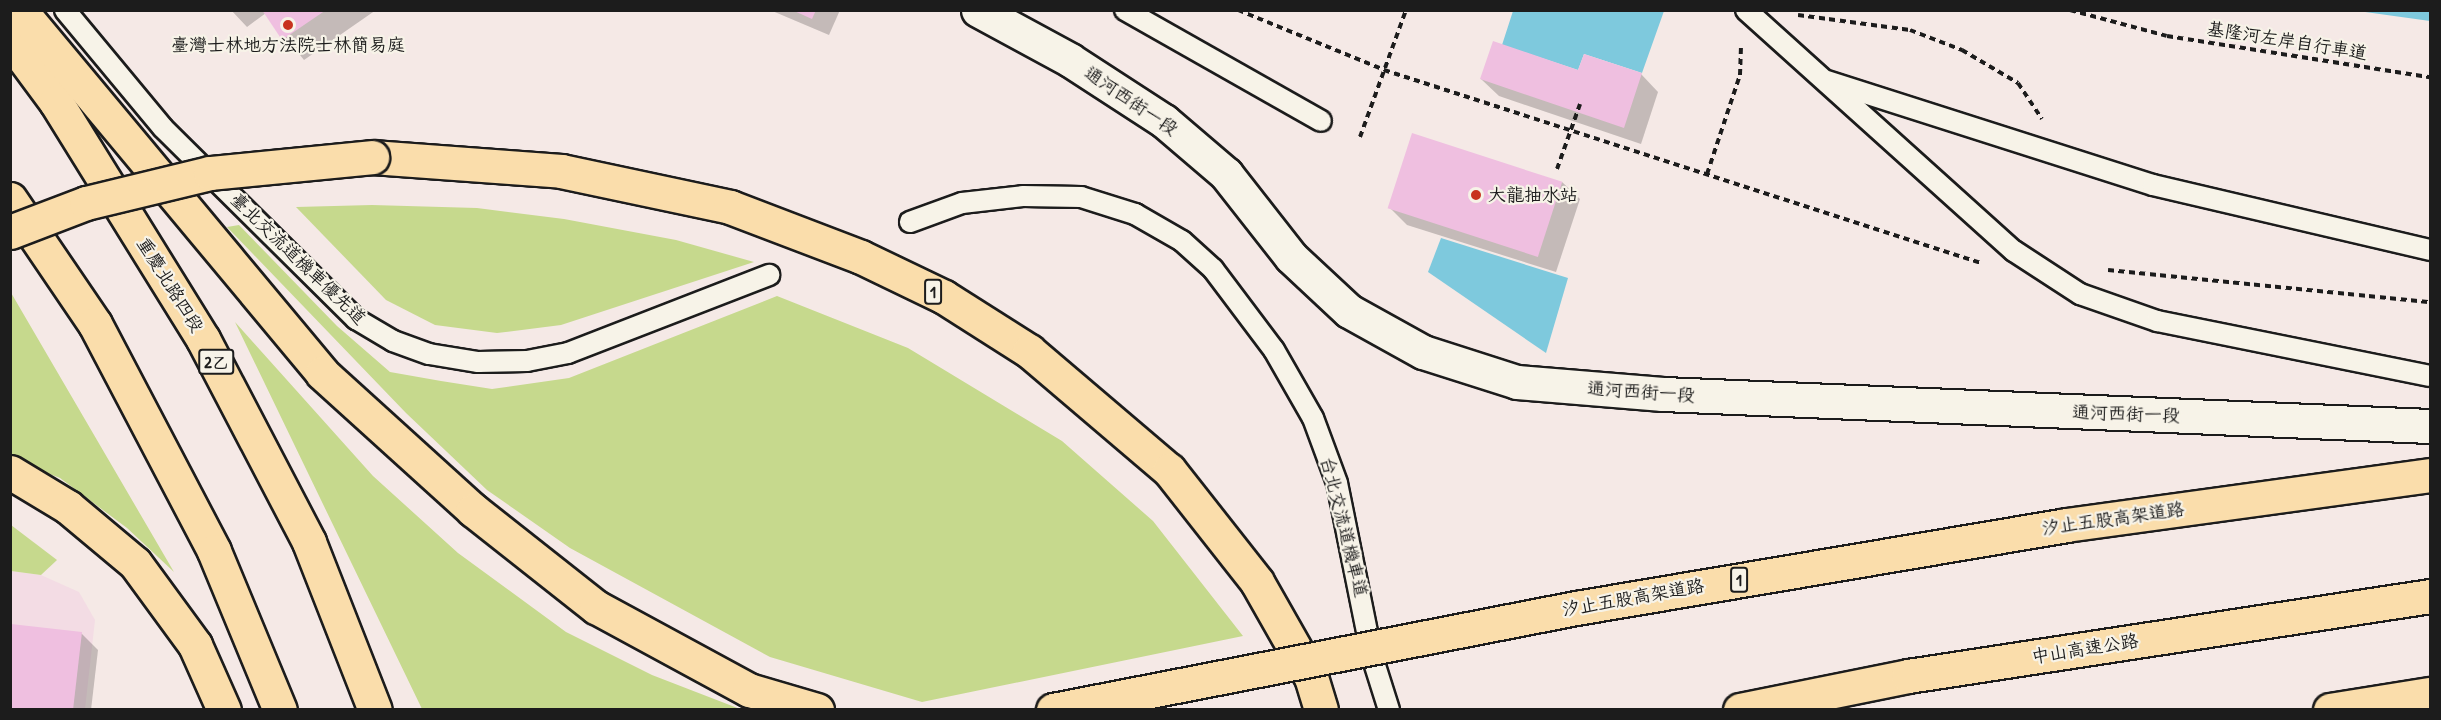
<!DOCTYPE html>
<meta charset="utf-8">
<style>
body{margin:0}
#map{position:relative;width:2441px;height:720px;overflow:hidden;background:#f5e9e6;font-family:"Patrick Hand","LXGW WenKai TC",sans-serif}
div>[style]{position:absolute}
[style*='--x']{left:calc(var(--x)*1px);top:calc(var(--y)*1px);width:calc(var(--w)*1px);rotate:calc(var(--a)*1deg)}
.built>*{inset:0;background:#f3dce4}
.green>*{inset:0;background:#c6d98d}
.water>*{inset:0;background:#7ec9dd}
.shadow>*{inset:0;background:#0003}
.building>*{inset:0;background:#efbfe0;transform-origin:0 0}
.path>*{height:4px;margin-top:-2px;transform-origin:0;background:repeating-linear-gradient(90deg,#1c1c1c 0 6px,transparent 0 10.5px)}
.roads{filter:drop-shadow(2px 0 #1c1c1c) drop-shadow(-2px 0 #1c1c1c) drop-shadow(0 2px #1c1c1c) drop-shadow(0 -2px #1c1c1c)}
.lane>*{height:20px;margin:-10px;padding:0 10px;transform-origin:10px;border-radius:10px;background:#f7f3e8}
.street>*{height:33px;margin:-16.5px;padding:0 16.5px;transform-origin:16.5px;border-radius:16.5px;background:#f7f3e8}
.primary>*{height:33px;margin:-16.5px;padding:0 16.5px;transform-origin:16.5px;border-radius:16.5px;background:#faddab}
.highway>*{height:33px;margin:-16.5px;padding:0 16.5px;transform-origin:16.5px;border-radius:16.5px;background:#faddab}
.bridges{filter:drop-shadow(2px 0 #1c1c1c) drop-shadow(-2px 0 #1c1c1c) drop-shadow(0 2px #1c1c1c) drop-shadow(0 -2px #1c1c1c)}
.highway-bridge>*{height:33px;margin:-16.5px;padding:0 16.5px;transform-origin:16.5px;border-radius:16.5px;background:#faddab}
.dots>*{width:16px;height:16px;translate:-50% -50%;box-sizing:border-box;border:3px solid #f7f3e8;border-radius:50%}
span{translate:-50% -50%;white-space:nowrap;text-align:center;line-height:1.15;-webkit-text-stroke:4.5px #f7f3e8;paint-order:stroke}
.shield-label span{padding:2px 4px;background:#f7f3e8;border:2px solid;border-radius:4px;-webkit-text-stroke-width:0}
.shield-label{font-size:16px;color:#1c1c1c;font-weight:700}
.street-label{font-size:18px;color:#1c1c1c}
.poi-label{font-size:18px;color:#1c1c1c}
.left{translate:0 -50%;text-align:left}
.frame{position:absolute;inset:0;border:12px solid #1c1c1c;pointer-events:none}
</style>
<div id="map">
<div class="built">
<i style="clip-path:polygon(11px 571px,41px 575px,79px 592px,95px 620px,85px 709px,11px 710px)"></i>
</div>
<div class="green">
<i style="clip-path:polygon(372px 205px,477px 208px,564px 219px,676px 240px,754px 262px,561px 325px,497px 333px,435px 325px,386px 300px,296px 207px)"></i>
<i style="clip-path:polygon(239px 225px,337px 326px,390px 372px,441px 381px,492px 389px,569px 378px,777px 296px,908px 348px,1062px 441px,1153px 521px,1243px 636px,922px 702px,770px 657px,570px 548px,487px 490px,406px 413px,227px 227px)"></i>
<i style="clip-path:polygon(10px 291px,174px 572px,127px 528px,60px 478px,11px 459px)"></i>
<i style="clip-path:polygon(235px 322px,373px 476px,458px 553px,566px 632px,652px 675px,740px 709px,422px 709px)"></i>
<i style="clip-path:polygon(11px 525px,57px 560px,41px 575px,11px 571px)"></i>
</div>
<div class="water">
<i style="clip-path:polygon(1513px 11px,1664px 11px,1642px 73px,1584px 54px,1578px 70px,1502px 45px)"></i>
<i style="clip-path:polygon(2358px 11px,2430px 11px,2430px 21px)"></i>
<i style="clip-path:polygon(1441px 238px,1568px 278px,1546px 353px,1428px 272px)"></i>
</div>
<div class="shadow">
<i style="clip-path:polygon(231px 10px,376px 10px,304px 60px,266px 13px,247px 27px)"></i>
<i style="clip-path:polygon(770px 10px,840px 10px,829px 35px)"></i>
<i style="clip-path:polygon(1641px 74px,1658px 92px,1641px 144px,1499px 96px,1481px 79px)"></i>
<i style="clip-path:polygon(1562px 182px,1580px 199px,1556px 272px,1407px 225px,1390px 208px)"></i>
<i style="clip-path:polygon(13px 626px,81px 633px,98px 650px,91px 710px,10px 710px)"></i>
</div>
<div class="building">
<i style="clip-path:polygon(262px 10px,326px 10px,282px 40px)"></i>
<i style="clip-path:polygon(792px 10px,816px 10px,812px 19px)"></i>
<i style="clip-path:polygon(1493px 41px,1578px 70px,1584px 54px,1642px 73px,1624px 128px,1480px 79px)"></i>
<i style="left:1412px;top:133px;width:158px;height:79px;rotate:18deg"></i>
<i style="clip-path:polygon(11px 624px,82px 632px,73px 710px,10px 710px)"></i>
</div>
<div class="path">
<i style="--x:1238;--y:10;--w:158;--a:22.3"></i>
<i style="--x:1384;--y:70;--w:627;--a:17.92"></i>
<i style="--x:2070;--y:10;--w:100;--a:15"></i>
<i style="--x:2167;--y:36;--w:266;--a:8.9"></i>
<i style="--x:1798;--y:15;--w:113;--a:7.6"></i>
<i style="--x:1910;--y:30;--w:56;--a:21"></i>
<i style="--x:1962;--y:50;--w:65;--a:30.5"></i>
<i style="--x:2018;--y:83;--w:43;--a:56.3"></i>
<i style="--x:1360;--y:137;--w:135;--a:-70.1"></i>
<i style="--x:1557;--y:169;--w:69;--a:-70.5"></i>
<i style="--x:1707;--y:174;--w:104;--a:-71.6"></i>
<i style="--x:1740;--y:75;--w:31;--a:-88"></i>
<i style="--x:2108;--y:270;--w:324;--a:5.7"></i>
</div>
<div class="roads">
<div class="lane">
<i style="--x:65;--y:10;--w:153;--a:50.3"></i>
<i style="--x:163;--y:128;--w:272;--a:44.7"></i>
<i style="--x:356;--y:319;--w:43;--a:30.7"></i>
<i style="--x:393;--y:341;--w:38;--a:20"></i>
<i style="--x:429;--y:354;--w:50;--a:9.3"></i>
<i style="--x:478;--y:362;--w:49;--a:-1.2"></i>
<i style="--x:527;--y:361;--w:42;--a:-11"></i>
<i style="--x:568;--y:353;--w:216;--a:-21.2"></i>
<i style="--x:1125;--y:10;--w:225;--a:29.5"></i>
<i style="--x:1746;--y:10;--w:360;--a:42"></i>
<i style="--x:2014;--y:251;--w:79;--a:33.1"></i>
<i style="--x:2080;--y:294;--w:82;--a:19.3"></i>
<i style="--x:2157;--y:321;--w:278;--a:11.4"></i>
<i style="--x:1827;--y:81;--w:342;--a:17.7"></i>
<i style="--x:2153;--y:185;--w:285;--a:13.2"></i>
<i style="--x:910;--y:222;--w:55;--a:-20.1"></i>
<i style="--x:962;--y:203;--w:61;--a:-6.5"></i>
<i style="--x:1023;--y:196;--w:58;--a:1"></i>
<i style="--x:1081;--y:197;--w:57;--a:17.5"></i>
<i style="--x:1135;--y:214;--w:54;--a:29.9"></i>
<i style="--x:1182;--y:241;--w:42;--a:42.1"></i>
<i style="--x:1213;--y:269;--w:101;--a:53"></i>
<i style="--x:1274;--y:350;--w:78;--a:60.2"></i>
<i style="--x:1313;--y:418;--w:69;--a:69.7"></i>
<i style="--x:1337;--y:483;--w:177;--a:78.6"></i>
<i style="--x:1372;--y:656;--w:57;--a:72.5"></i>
</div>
<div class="street">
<i style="--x:978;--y:10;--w:105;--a:28.5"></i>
<i style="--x:1070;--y:60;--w:112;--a:33"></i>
<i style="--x:1164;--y:121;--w:82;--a:40.5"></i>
<i style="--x:1226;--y:174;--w:105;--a:51.9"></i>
<i style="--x:1291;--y:257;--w:79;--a:43"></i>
<i style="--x:1349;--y:311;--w:85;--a:29"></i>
<i style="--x:1423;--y:352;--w:99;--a:17.7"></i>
<i style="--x:1517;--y:382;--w:146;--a:4.7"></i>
<i style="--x:1663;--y:394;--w:768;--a:2.39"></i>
</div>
<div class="primary">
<i style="--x:10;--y:40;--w:77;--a:53.4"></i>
<i style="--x:56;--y:102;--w:279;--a:58.2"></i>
<i style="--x:203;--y:339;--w:229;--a:62.4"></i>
<i style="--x:309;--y:542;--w:180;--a:68.6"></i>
<i style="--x:10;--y:199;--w:151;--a:55.8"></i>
<i style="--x:95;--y:324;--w:256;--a:62.3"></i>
<i style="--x:214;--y:551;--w:172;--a:67.5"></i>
</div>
<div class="highway">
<i style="--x:20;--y:10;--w:472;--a:50.2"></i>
<i style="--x:322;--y:373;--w:204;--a:42.2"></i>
<i style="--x:473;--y:510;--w:157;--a:38.3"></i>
<i style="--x:596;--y:607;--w:174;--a:28.5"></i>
<i style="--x:749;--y:690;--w:71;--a:16.4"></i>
<i style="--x:372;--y:157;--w:190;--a:4.2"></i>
<i style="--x:561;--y:171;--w:173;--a:12"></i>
<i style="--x:730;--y:207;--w:140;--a:20.9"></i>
<i style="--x:861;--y:257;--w:92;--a:25.7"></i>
<i style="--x:944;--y:297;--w:101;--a:32.4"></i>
<i style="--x:1029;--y:351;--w:184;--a:40.4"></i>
<i style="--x:1169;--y:470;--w:142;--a:51.8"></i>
<i style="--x:1257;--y:582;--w:109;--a:60.4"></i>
<i style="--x:1311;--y:677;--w:34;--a:73"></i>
<i style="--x:10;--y:472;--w:68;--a:31.1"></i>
<i style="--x:68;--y:507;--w:87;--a:39.9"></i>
<i style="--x:135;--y:563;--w:102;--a:53.8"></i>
<i style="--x:195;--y:645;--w:71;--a:66"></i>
<i style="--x:1740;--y:710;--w:171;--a:-11.4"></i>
<i style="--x:1908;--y:676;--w:528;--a:-8.71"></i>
<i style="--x:2330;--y:710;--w:101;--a:-9.1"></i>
</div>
</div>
<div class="bridges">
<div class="highway-bridge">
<i style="--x:10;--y:232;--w:81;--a:-20.9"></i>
<i style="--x:86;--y:203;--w:128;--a:-13.6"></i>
<i style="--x:210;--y:173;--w:163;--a:-5.6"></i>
<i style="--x:1053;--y:710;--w:533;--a:-11.04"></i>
<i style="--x:1576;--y:608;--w:497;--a:-9.6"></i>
<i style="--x:2066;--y:525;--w:367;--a:-7.8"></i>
</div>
</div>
<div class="dots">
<i style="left:288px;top:25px;background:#c8321e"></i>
<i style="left:1476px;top:195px;background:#c8321e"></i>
</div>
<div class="shield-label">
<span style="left:933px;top:292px">1</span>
<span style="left:216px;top:362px">2乙</span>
<span style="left:1739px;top:580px">1</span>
</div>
<div class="street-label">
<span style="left:2287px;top:41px;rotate:9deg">基隆河左岸自行車道</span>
<span style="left:1131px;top:101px;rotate:34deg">通河西街一段</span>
<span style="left:298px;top:259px;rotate:44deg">臺北交流道機車優先道</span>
<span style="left:170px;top:285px;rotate:58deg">重慶北路四段</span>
<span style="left:1641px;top:392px;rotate:4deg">通河西街一段</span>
<span style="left:2126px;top:414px;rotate:2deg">通河西街一段</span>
<span style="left:2113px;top:519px;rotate:-8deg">汐止五股高架道路</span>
<span style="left:1344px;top:527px;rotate:76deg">台北交流道機車道</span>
<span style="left:1633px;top:598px;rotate:-10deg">汐止五股高架道路</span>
<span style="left:2085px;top:649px;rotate:-9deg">中山高速公路</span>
</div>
<div class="poi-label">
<span style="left:288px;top:45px">臺灣士林地方法院士林簡易庭</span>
<span class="left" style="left:1488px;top:195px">大龍抽水站</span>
</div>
<div class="frame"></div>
</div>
